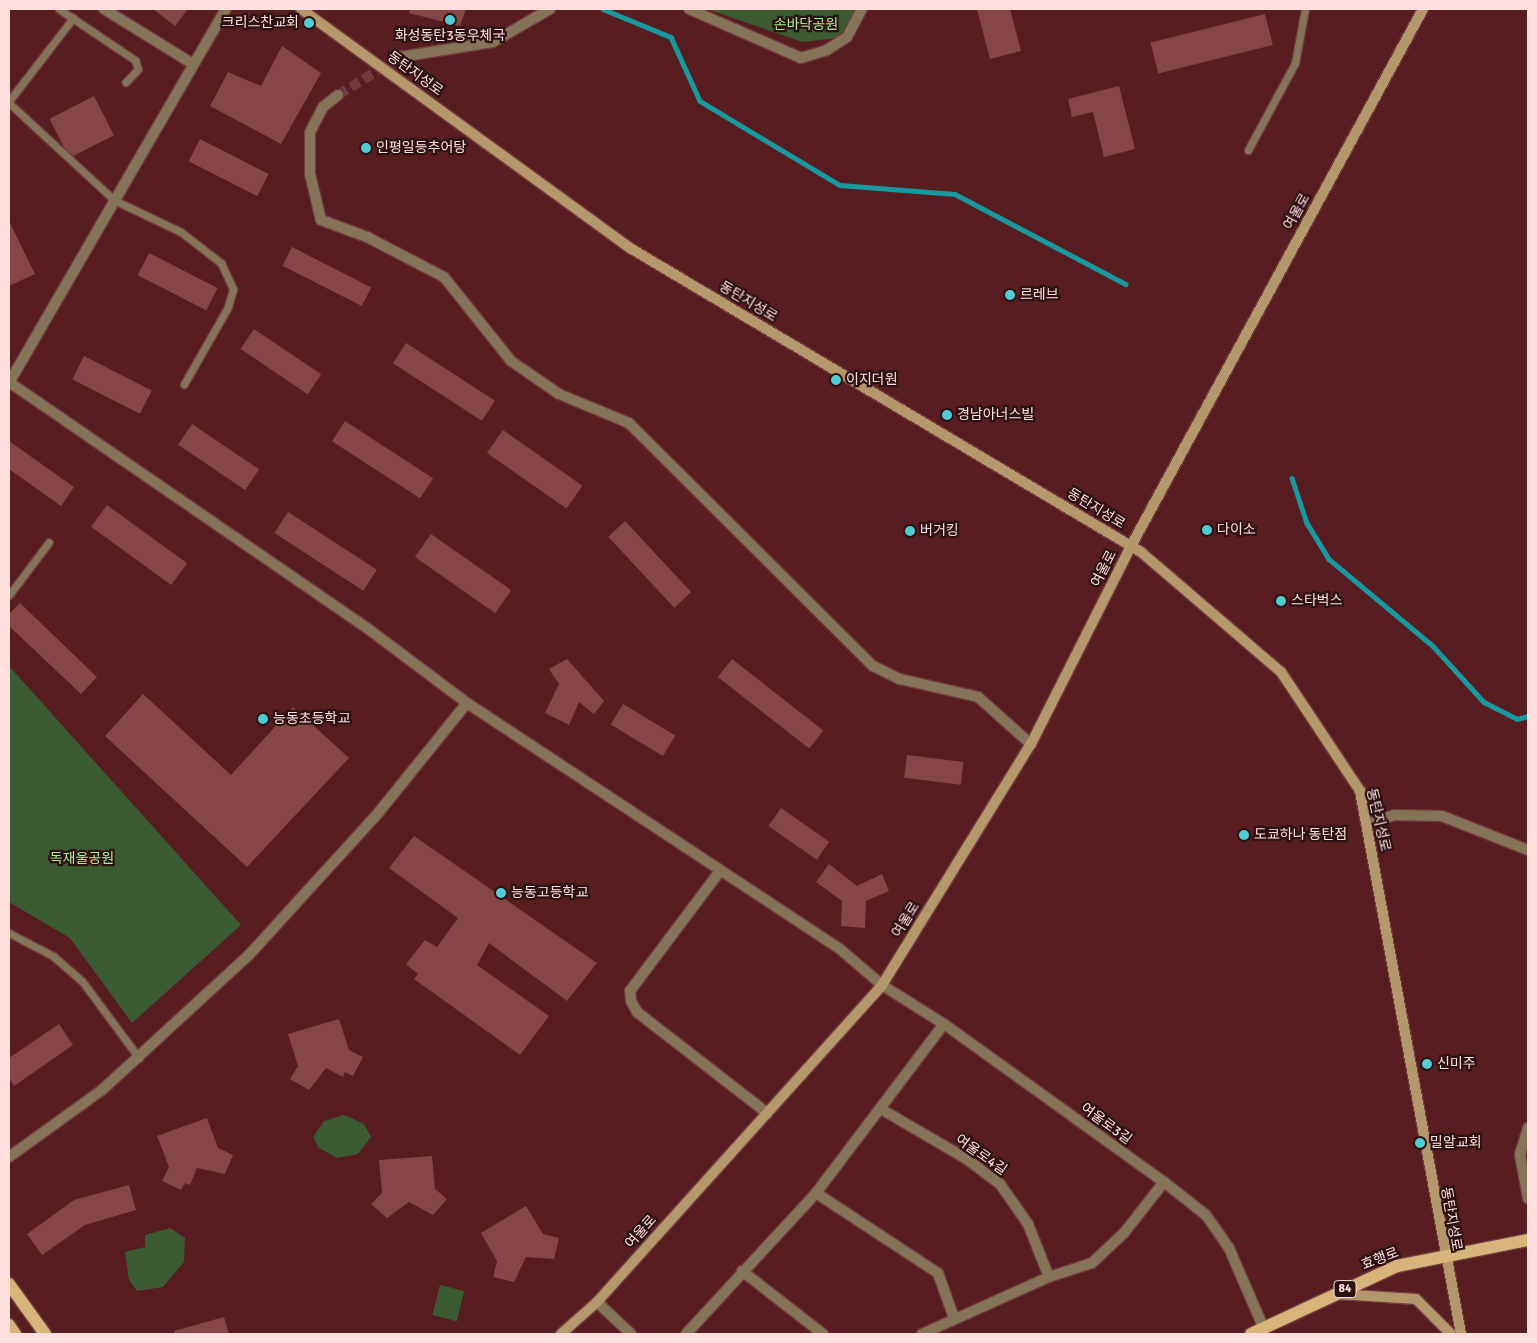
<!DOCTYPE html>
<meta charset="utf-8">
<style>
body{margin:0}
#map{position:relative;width:1537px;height:1343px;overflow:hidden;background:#581d21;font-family:Signika,"Noto Sans KR",sans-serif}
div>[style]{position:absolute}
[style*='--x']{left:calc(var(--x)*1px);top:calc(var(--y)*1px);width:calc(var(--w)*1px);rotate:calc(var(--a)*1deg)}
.green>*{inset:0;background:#3b5c33;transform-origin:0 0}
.stream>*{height:4.5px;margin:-2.25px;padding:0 2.25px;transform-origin:2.25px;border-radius:2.25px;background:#17999f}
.building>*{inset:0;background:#864647;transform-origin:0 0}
.street-tunnel>*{height:10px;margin-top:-5px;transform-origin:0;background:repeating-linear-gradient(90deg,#713a3d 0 10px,transparent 0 15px)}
.roads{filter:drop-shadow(1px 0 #733c3f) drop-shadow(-1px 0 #733c3f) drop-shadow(0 1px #733c3f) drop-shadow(0 -1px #733c3f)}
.lane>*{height:7px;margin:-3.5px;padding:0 3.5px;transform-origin:3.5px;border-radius:3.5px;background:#867458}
.street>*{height:10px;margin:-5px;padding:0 5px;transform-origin:5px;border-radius:5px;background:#867458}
.secondary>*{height:10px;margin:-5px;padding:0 5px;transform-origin:5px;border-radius:5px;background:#b4986b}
.primary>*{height:12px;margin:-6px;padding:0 6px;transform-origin:6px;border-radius:6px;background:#d7b479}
.dots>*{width:14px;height:14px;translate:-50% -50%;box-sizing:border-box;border:2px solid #2d1213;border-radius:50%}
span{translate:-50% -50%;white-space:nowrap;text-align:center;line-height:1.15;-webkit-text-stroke:4.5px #2d1213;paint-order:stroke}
.shield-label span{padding:1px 4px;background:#2d1213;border:1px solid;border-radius:4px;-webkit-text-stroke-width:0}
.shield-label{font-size:12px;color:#ffdfde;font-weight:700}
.poi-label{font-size:14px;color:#ffdfde}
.right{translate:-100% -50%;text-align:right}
.left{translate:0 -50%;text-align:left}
.park-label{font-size:14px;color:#a7eb97}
.street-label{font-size:14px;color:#ffdfde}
.frame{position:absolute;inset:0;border:10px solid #ffdfde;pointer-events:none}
</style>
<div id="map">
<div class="green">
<i style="clip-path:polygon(707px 9px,860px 9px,847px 37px,802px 42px)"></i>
<i style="clip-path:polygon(9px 666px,241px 925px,132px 1023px,70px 938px,9px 902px)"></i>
<i style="clip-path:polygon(344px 1115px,364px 1124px,371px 1137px,358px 1154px,337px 1158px,319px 1148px,313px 1137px,324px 1121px)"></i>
<i style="clip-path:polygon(170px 1228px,185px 1238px,184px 1262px,163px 1287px,137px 1291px,129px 1280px,125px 1252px,145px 1247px,145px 1235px)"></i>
<i style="left:440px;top:1285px;width:25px;height:31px;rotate:14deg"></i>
</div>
<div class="stream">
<i style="--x:603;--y:9;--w:74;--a:22.4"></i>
<i style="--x:671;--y:37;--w:70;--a:65.6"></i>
<i style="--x:700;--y:101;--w:163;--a:31"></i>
<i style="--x:840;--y:185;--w:115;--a:4.5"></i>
<i style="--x:955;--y:194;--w:193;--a:27.8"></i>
<i style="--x:1292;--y:478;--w:47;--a:71.6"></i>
<i style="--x:1307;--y:523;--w:42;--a:58.6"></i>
<i style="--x:1329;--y:559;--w:136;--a:39.9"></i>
<i style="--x:1433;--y:646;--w:76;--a:47.7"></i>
<i style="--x:1484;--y:702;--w:37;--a:27"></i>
<i style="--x:1517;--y:719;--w:11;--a:-15"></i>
</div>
<div class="building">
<i style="clip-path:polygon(153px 9px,188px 9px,175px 26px)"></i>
<i style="clip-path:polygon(410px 9px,466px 9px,460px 26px,409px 13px)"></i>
<i style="clip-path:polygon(977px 9px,1010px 9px,1021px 51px,990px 59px)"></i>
<i style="left:1265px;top:14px;width:32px;height:118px;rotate:76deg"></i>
<i style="clip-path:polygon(282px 46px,321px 73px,281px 144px,210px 106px,228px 72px,261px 86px)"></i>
<i style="clip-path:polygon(1119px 86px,1135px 149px,1104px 157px,1093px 112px,1072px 117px,1068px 99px)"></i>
<i style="left:94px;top:96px;width:44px;height:50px;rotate:63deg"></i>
<i style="left:200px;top:139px;width:77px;height:25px;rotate:27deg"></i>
<i style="clip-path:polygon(9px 221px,35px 274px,9px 286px)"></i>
<i style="left:292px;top:247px;width:89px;height:21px;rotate:27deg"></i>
<i style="left:149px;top:253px;width:77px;height:25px;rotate:27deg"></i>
<i style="left:254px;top:329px;width:81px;height:24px;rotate:34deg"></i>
<i style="left:406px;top:343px;width:106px;height:24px;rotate:33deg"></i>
<i style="left:84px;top:356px;width:76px;height:26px;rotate:27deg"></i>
<i style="left:345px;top:421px;width:105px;height:24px;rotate:33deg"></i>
<i style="left:192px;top:424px;width:81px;height:25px;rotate:34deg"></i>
<i style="left:503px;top:430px;width:97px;height:28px;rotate:35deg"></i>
<i style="clip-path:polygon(9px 441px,74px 487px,61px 506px,9px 469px)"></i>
<i style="left:107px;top:505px;width:99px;height:27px;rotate:36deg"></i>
<i style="left:288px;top:512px;width:106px;height:25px;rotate:33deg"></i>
<i style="left:625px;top:521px;width:97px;height:23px;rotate:47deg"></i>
<i style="left:431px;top:534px;width:98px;height:28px;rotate:35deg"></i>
<i style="clip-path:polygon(20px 603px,97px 677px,81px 694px,9px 626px,9px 614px)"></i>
<i style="clip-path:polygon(567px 659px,604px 701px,594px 714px,579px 702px,569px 725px,545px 713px,559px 684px,549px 669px)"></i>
<i style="left:732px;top:659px;width:116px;height:23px;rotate:38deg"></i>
<i style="clip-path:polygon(143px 694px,231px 775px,293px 707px,349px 758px,247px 867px,105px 736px)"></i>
<i style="left:623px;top:704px;width:61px;height:24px;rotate:31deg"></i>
<i style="left:907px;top:755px;width:57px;height:23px;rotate:7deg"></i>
<i style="left:781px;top:808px;width:59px;height:22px;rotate:35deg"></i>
<i style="clip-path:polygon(414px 836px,597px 963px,567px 1001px,489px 943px,477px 965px,549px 1016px,520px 1055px,414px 979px,418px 974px,406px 964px,425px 940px,437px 947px,458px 918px,389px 868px)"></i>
<i style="clip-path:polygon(829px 864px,857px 886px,882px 874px,889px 891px,866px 901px,865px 928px,841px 926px,842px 901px,816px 882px)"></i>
<i style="clip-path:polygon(339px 1019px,349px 1050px,363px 1057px,353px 1076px,345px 1072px,343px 1077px,326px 1068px,309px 1090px,290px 1079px,298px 1066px,288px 1034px)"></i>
<i style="clip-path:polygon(59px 1024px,73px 1045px,14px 1086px,9px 1078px,9px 1058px)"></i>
<i style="clip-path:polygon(207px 1118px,218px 1148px,233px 1155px,225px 1174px,197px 1168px,190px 1185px,185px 1183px,181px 1190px,162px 1181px,169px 1167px,157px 1136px)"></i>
<i style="clip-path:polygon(432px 1156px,435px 1189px,447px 1199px,433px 1215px,409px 1202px,387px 1218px,371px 1204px,382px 1193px,379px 1160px)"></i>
<i style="clip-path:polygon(129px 1185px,136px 1210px,85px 1225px,42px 1255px,27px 1234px,74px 1200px)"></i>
<i style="clip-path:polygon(526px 1206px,543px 1234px,559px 1238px,554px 1259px,526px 1257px,514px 1282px,493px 1277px,497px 1261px,481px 1233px)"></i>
<i style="clip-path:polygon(224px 1317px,229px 1334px,175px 1334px,174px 1331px)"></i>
</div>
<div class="street-tunnel">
<i style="--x:338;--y:95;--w:73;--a:-31.5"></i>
</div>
<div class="roads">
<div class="lane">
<i style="--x:59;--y:9;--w:92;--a:33.9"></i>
<i style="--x:135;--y:60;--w:9;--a:72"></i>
<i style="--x:138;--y:69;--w:18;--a:133"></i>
<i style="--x:9;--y:101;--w:105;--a:-52.4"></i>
<i style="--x:9;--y:103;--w:143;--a:42.7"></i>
<i style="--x:114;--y:200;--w:74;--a:25.5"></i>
<i style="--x:181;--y:232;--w:51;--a:37.8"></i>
<i style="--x:221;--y:263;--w:29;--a:65"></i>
<i style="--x:233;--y:289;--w:19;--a:106"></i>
<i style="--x:228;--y:307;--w:89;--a:119.7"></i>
<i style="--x:1248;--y:150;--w:99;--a:-61.6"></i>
<i style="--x:1295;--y:63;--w:55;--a:-79.5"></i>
<i style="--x:9;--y:595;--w:66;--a:-53"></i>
<i style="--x:9;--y:933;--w:50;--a:27.6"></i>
<i style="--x:53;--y:956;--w:38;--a:41"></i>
<i style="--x:82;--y:981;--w:96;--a:53.5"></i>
</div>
<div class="street">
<i style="--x:104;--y:9;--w:105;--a:31.7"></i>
<i style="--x:689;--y:9;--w:122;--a:23.6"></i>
<i style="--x:801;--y:58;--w:27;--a:-17"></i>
<i style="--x:827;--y:50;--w:24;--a:-33"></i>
<i style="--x:847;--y:37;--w:32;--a:-62"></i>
<i style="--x:400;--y:57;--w:94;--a:-9.2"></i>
<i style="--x:493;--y:42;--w:66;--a:-30.1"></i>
<i style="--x:338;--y:95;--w:19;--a:141"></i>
<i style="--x:323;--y:107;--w:29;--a:117"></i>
<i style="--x:310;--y:133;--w:41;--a:90"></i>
<i style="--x:310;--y:174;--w:47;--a:76.6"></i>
<i style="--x:321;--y:220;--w:49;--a:20.3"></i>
<i style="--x:367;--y:237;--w:87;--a:27.5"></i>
<i style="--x:444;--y:277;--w:107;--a:51.4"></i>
<i style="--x:511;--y:361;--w:58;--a:34.5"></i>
<i style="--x:559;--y:394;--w:76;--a:22.5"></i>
<i style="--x:629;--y:423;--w:344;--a:44.9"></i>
<i style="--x:873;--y:666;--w:30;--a:26"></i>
<i style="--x:900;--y:679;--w:80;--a:13"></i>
<i style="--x:978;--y:697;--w:71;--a:41.6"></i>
<i style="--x:9;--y:382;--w:439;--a:34.5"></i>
<i style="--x:371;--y:631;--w:120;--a:36.9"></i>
<i style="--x:467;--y:703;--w:447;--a:33.4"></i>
<i style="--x:840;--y:949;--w:55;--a:40.6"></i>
<i style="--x:882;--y:985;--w:73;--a:32.2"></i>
<i style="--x:944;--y:1024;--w:271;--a:35.7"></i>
<i style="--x:1164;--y:1182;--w:53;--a:38.2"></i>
<i style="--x:1206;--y:1215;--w:40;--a:55.1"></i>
<i style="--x:1229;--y:1248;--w:88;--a:66.6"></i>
<i style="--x:9;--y:383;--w:432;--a:-59.9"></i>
<i style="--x:1367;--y:824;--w:28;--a:-18"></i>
<i style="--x:1394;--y:815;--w:48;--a:1.2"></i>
<i style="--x:1442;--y:816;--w:92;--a:21.6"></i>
<i style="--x:720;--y:871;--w:150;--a:126.9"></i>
<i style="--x:630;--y:991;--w:10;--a:84"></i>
<i style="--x:631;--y:1001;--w:13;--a:61"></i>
<i style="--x:637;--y:1012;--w:165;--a:37.8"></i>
<i style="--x:881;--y:1109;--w:97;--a:30.3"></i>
<i style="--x:965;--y:1158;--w:44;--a:36.6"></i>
<i style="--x:1000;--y:1184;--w:49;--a:55"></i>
<i style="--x:1028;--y:1224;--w:57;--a:68.4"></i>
<i style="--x:1528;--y:1128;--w:28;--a:107"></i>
<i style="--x:1520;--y:1155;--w:44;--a:79.5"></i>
<i style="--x:9;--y:1157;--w:115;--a:-35.8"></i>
<i style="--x:102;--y:1090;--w:200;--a:-42.6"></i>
<i style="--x:249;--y:955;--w:193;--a:-47.7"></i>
<i style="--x:379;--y:812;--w:140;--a:-51.1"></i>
<i style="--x:816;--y:1193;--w:146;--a:33.3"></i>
<i style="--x:938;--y:1273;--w:48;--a:70.4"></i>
<i style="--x:742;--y:1271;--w:103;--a:37.9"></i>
<i style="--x:597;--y:1302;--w:47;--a:43.3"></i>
<i style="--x:686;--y:1334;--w:192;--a:-47.3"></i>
<i style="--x:816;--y:1193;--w:212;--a:-52.9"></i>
<i style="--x:922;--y:1334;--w:139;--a:-24.2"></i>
<i style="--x:1049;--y:1277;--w:45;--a:-18"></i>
<i style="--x:1092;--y:1263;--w:44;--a:-43.2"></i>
<i style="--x:1124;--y:1233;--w:65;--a:-51.9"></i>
</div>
<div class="secondary">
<i style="--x:301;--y:9;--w:407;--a:36"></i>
<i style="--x:630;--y:248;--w:595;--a:30.75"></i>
<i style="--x:1141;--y:552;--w:184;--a:40.6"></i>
<i style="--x:1281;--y:672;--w:143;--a:56.4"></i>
<i style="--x:1360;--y:791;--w:552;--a:79.46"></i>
<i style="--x:1338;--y:1294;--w:78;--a:3.7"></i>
<i style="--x:1416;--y:1299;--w:49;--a:45"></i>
<i style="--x:561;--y:1334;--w:48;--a:-41.6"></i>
<i style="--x:597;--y:1302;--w:426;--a:-48"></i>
<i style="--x:882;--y:985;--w:283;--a:-58.3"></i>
<i style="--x:1031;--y:744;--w:222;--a:-63.2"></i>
<i style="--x:1131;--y:546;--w:611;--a:-61.46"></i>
</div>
<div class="primary">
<i style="--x:9;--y:1284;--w:62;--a:54.2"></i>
<i style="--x:9;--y:1325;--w:11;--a:56"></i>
<i style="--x:1251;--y:1334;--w:161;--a:-25"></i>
<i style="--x:1397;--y:1266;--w:134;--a:-11.2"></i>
</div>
</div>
<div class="dots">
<i style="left:450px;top:20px;background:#51ccd2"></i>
<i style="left:309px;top:23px;background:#51ccd2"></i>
<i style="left:366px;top:148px;background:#51ccd2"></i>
<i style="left:1010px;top:295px;background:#51ccd2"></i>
<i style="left:836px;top:380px;background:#51ccd2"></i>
<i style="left:947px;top:415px;background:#51ccd2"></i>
<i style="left:1207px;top:530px;background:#51ccd2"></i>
<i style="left:910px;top:531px;background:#51ccd2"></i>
<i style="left:1281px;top:601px;background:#51ccd2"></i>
<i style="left:263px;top:719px;background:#51ccd2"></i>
<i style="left:1244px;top:835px;background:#51ccd2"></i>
<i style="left:501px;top:893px;background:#51ccd2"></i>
<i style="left:1427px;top:1064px;background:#51ccd2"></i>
<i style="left:1420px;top:1143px;background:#51ccd2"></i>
</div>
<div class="shield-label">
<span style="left:1345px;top:1289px">84</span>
</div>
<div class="poi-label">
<span class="right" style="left:299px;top:23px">크리스찬교회</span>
<span style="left:450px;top:36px">화성동탄3동우체국</span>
<span class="left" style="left:376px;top:148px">인평일등추어탕</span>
<span class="left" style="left:1020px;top:295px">르레브</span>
<span class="left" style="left:846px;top:380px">이지더원</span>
<span class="left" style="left:957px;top:415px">경남아너스빌</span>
<span class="left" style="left:1217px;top:530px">다이소</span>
<span class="left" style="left:920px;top:531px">버거킹</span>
<span class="left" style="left:1291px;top:601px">스타벅스</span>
<span class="left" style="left:273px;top:719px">능동초등학교</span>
<span class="left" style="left:1254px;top:835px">도쿄하나 동탄점</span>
<span class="left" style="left:511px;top:893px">능동고등학교</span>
<span class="left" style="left:1437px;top:1064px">신미주</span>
<span class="left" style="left:1430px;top:1143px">밀알교회</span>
</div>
<div class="park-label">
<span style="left:806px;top:25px">손바닥공원</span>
<span style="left:82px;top:859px">독재울공원</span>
</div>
<div class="street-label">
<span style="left:415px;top:74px;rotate:36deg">동탄지성로</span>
<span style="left:1297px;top:212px;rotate:-61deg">여울로</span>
<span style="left:748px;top:302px;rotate:31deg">동탄지성로</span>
<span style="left:1096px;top:509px;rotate:31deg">동탄지성로</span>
<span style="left:1104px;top:569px;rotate:-63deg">여울로</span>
<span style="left:1378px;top:820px;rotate:77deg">동탄지성로</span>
<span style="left:906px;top:920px;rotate:-58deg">여울로</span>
<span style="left:1106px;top:1124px;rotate:36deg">여울로3길</span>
<span style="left:981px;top:1155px;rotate:35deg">여울로4길</span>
<span style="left:1451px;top:1219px;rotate:80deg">동탄지성로</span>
<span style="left:641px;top:1232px;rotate:-48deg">여울로</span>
<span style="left:1380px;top:1259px;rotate:-21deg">효행로</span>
</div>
<div class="frame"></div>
</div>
